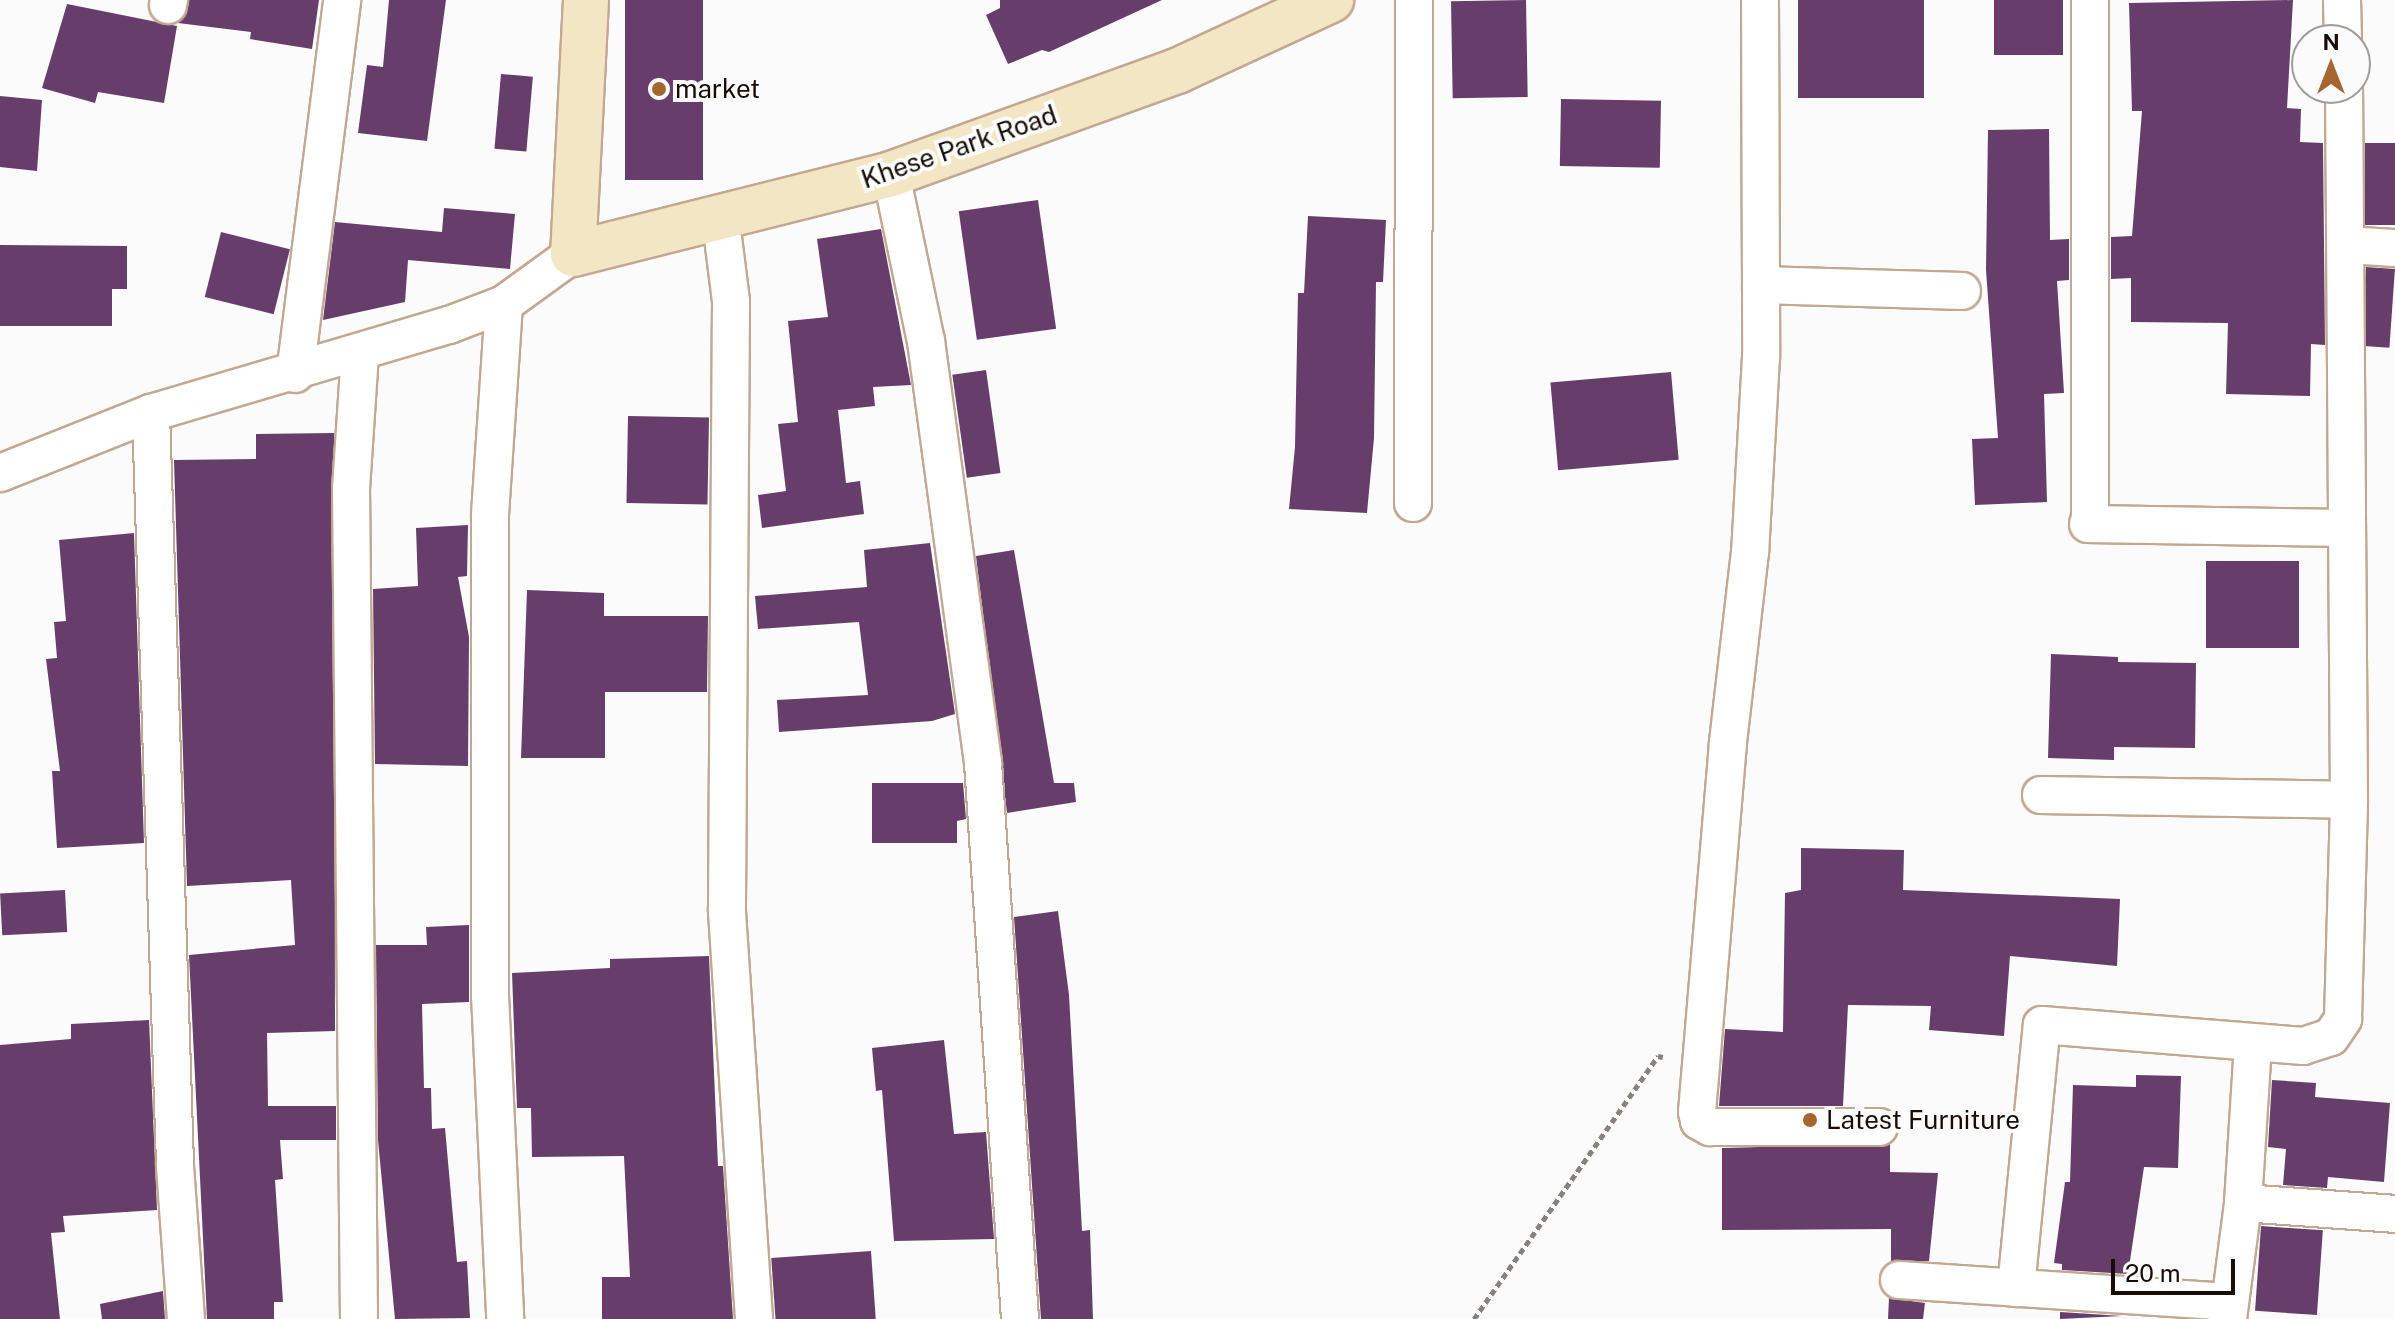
<!DOCTYPE html>
<style>
body{margin:0}
#map{position:relative;width:2395px;height:1319px;overflow:hidden;background:#fbfbfb;font-family:"Public Sans",sans-serif}
div>[style]{position:absolute}
[style*='--x']{left:calc(var(--x)*1px);top:calc(var(--y)*1px);width:calc(var(--w)*1px);rotate:calc(var(--a)*1deg)}
.building>*{inset:0;background:#673d6c;transform-origin:0 0}
.path>*{height:5px;margin-top:-2.5px;transform-origin:0;background:repeating-linear-gradient(90deg,#86827e 0 6px,transparent 0 10px)}
.roads{filter:drop-shadow(2px 0 #c2a891) drop-shadow(-2px 0 #c2a891) drop-shadow(0 2px #c2a891) drop-shadow(0 -2px #c2a891)}
.street>*{height:36px;margin:-18px;padding:0 18px;transform-origin:18px;border-radius:18px;background:#fff}
.secondary>*{height:44px;margin:-22px;padding:0 22px;transform-origin:22px;border-radius:22px;background:#f3e6c4}
.dots>*{width:22px;height:22px;translate:-50% -50%;box-sizing:border-box;border:4px solid #fbfbfb;border-radius:50%}
span{translate:-50% -50%;white-space:nowrap;text-align:center;line-height:1.15;-webkit-text-stroke:8px #fbfbfb;paint-order:stroke}
.poi-label{font-size:26px;color:#160d06}
.left{translate:0 -50%;text-align:left}
.street-label{font-size:26px;color:#160d06}
.north{position:absolute;left:2291px;top:24px;width:80px;height:80px;box-sizing:border-box;background:#fbfbfb;border:2px solid #9f9c99;border-radius:50%;rotate:0deg;font-size:22px;font-weight:700;line-height:32px;text-align:center;color:#160d06}
.north::after{content:'';display:block;margin:auto;width:28px;height:36px;background:#a5672d;clip-path:polygon(50% 0,100% 100%,50% 72%,0 100%)}
.scale{position:absolute;left:2111px;top:1259px;width:124px;height:36px;box-sizing:border-box;border:4px solid #160d06;border-top:0;padding-left:10px;font-size:24px;line-height:28px;white-space:nowrap;color:#160d06;-webkit-text-stroke:6px #fbfbfb;paint-order:stroke}
</style>
<div id="map">
<div class="building">
<i style="clip-path:polygon(189px 0,319px 0,312px 49px,250px 39px,251px 32px,178px 23px)"></i>
<i style="clip-path:polygon(389px 0,446px 0,427px 141px,358px 133px,367px 65px,383px 67px)"></i>
<i style="left:625px;top:0;width:78px;height:180px"></i>
<i style="clip-path:polygon(1000px 0,1162px 0,1049px 52px,1042px 50px,1008px 64px,986px 15px,1000px 8px)"></i>
<i style="left:1526px;top:0;width:97px;height:75px;rotate:89deg"></i>
<i style="left:1798px;top:0;width:126px;height:98px"></i>
<i style="left:1994px;top:0;width:69px;height:55px"></i>
<i style="clip-path:polygon(2293px 0,2287px 108px,2301px 109px,2300px 142px,2323px 143px,2325px 345px,2311px 344px,2310px 396px,2226px 394px,2228px 323px,2131px 322px,2131px 278px,2111px 279px,2111px 237px,2132px 236px,2142px 111px,2132px 111px,2129px 3px)"></i>
<i style="clip-path:polygon(67px 4px,177px 26px,164px 103px,98px 92px,95px 103px,42px 88px)"></i>
<i style="left:501px;top:74px;width:32px;height:75px;rotate:5deg"></i>
<i style="clip-path:polygon(0 96px,42px 100px,37px 171px,0 167px)"></i>
<i style="left:1561px;top:99px;width:100px;height:67px;rotate:1deg"></i>
<i style="clip-path:polygon(2049px 129px,2050px 240px,2069px 239px,2069px 280px,2057px 281px,2064px 393px,2044px 394px,2047px 502px,1975px 505px,1972px 439px,1998px 438px,1986px 270px,1988px 130px)"></i>
<i style="left:2365px;top:143px;width:30px;height:82px"></i>
<i style="left:1038px;top:200px;width:130px;height:80px;rotate:82deg"></i>
<i style="clip-path:polygon(444px 208px,515px 214px,510px 269px,408px 260px,405px 302px,323px 320px,335px 222px,442px 232px)"></i>
<i style="clip-path:polygon(1308px 216px,1386px 220px,1383px 282px,1376px 282px,1374px 438px,1367px 513px,1289px 509px,1295px 447px,1298px 293px,1304px 293px)"></i>
<i style="clip-path:polygon(881px 229px,911px 385px,873px 387px,875px 406px,838px 410px,846px 483px,860px 481px,864px 514px,762px 528px,758px 495px,786px 491px,778px 424px,798px 422px,788px 321px,828px 317px,817px 239px)"></i>
<i style="left:221px;top:232px;width:71px;height:67px;rotate:14deg"></i>
<i style="clip-path:polygon(0 245px,127px 246px,127px 289px,112px 289px,112px 326px,0 326px)"></i>
<i style="left:2366px;top:267px;width:29px;height:79px;rotate:4deg"></i>
<i style="left:986px;top:370px;width:104px;height:34px;rotate:82deg"></i>
<i style="left:1671px;top:372px;width:88px;height:121px;rotate:85deg"></i>
<i style="left:628px;top:416px;width:81px;height:87px;rotate:1deg"></i>
<i style="clip-path:polygon(334px 433px,335px 1031px,267px 1033px,268px 1106px,336px 1106px,336px 1140px,280px 1140px,283px 1179px,275px 1180px,283px 1302px,274px 1302px,274px 1319px,207px 1319px,189px 955px,295px 945px,291px 880px,187px 886px,174px 460px,256px 459px,256px 434px)"></i>
<i style="clip-path:polygon(468px 525px,467px 576px,458px 577px,469px 637px,468px 766px,375px 764px,373px 589px,418px 586px,416px 528px)"></i>
<i style="clip-path:polygon(134px 533px,144px 843px,57px 848px,52px 771px,60px 771px,46px 659px,57px 658px,54px 622px,66px 621px,59px 540px)"></i>
<i style="clip-path:polygon(930px 543px,955px 714px,932px 721px,779px 732px,777px 700px,868px 695px,859px 622px,758px 629px,755px 596px,867px 587px,864px 550px)"></i>
<i style="clip-path:polygon(1014px 550px,1054px 783px,1074px 783px,1076px 802px,1007px 813px,976px 556px)"></i>
<i style="left:2206px;top:561px;width:93px;height:87px"></i>
<i style="clip-path:polygon(527px 590px,604px 593px,604px 616px,708px 616px,707px 692px,605px 692px,605px 758px,521px 758px)"></i>
<i style="clip-path:polygon(2051px 654px,2118px 657px,2118px 662px,2196px 663px,2195px 748px,2114px 747px,2114px 760px,2048px 758px)"></i>
<i style="clip-path:polygon(872px 783px,963px 783px,966px 819px,957px 821px,957px 843px,872px 843px)"></i>
<i style="clip-path:polygon(1801px 848px,1904px 850px,1903px 890px,2120px 899px,2117px 966px,2010px 956px,2004px 1036px,1929px 1030px,1931px 1006px,1848px 1005px,1843px 1106px,1719px 1106px,1725px 1029px,1783px 1032px,1785px 893px,1801px 890px)"></i>
<i style="left:65px;top:890px;width:42px;height:65px;rotate:87deg"></i>
<i style="clip-path:polygon(1058px 911px,1069px 995px,1082px 1231px,1090px 1230px,1093px 1319px,1041px 1319px,1014px 917px)"></i>
<i style="clip-path:polygon(469px 925px,469px 1002px,422px 1004px,424px 1088px,431px 1088px,432px 1129px,445px 1128px,457px 1262px,467px 1261px,470px 1318px,395px 1319px,378px 1140px,376px 945px,427px 945px,426px 927px)"></i>
<i style="clip-path:polygon(709px 956px,718px 1166px,723px 1166px,733px 1319px,602px 1319px,602px 1277px,630px 1277px,624px 1156px,532px 1157px,531px 1108px,517px 1108px,512px 973px,610px 968px,610px 959px)"></i>
<i style="clip-path:polygon(149px 1020px,157px 1210px,63px 1216px,65px 1232px,51px 1233px,60px 1319px,0 1319px,0 1045px,71px 1039px,71px 1024px)"></i>
<i style="clip-path:polygon(944px 1040px,954px 1134px,986px 1132px,994px 1239px,894px 1241px,882px 1090px,876px 1091px,872px 1048px)"></i>
<i style="clip-path:polygon(2136px 1075px,2181px 1076px,2178px 1168px,2144px 1167px,2128px 1274px,2062px 1270px,2062px 1264px,2054px 1263px,2065px 1182px,2070px 1182px,2073px 1085px,2136px 1087px)"></i>
<i style="clip-path:polygon(2272px 1080px,2316px 1083px,2315px 1097px,2390px 1103px,2384px 1182px,2328px 1177px,2327px 1188px,2283px 1185px,2286px 1149px,2268px 1147px)"></i>
<i style="clip-path:polygon(1890px 1144px,1890px 1172px,1938px 1173px,1929px 1261px,1891px 1261px,1891px 1229px,1722px 1230px,1722px 1148px)"></i>
<i style="left:2261px;top:1226px;width:62px;height:85px;rotate:4deg"></i>
<i style="left:871px;top:1251px;width:68px;height:100px;rotate:86deg"></i>
<i style="clip-path:polygon(163px 1291px,165px 1319px,102px 1319px,100px 1304px)"></i>
<i style="clip-path:polygon(1889px 1298px,1925px 1303px,1923px 1319px,1888px 1319px)"></i>
<i style="clip-path:polygon(2060px 1312px,2122px 1316px,2060px 1319px)"></i>
</div>
<div class="path">
<i style="--x:1474;--y:1319;--w:321;--a:-55"></i>
<i style="--x:1658;--y:1056;--w:5;--a:11"></i>
</div>
<div class="roads">
<div class="street">
<i style="--x:1760;--y:0;--w:357;--a:89.8"></i>
<i style="--x:1761;--y:357;--w:195;--a:93.2"></i>
<i style="--x:1750;--y:552;--w:192;--a:96.6"></i>
<i style="--x:1728;--y:743;--w:370;--a:94.8"></i>
<i style="--x:1697;--y:1112;--w:9;--a:77"></i>
<i style="--x:1699;--y:1121;--w:13;--a:29"></i>
<i style="--x:1710;--y:1127;--w:169;--a:0"></i>
<i style="--x:2090;--y:0;--w:512;--a:90"></i>
<i style="--x:2342;--y:0;--w:40;--a:88.6"></i>
<i style="--x:168;--y:5;--w:5;--a:-79"></i>
<i style="--x:891;--y:174;--w:171;--a:78.2"></i>
<i style="--x:926;--y:341;--w:426;--a:82.3"></i>
<i style="--x:983;--y:763;--w:557;--a:86.19"></i>
<i style="--x:720;--y:214;--w:88;--a:82.8"></i>
<i style="--x:731;--y:301;--w:611;--a:90.38"></i>
<i style="--x:727;--y:912;--w:408;--a:86.2"></i>
<i style="--x:2348;--y:245;--w:47;--a:3.7"></i>
<i style="--x:1761;--y:285;--w:201;--a:1.7"></i>
<i style="--x:504;--y:304;--w:213;--a:93.8"></i>
<i style="--x:490;--y:517;--w:478;--a:90"></i>
<i style="--x:490;--y:995;--w:324;--a:87.3"></i>
<i style="--x:295;--y:374;--w:377;--a:-82.8"></i>
<i style="--x:151;--y:413;--w:753;--a:88.17"></i>
<i style="--x:175;--y:1166;--w:153;--a:85.9"></i>
<i style="--x:0;--y:473;--w:162;--a:-21.7"></i>
<i style="--x:151;--y:413;--w:311;--a:-16.5"></i>
<i style="--x:449;--y:325;--w:59;--a:-20.9"></i>
<i style="--x:504;--y:304;--w:85;--a:-35.9"></i>
<i style="--x:1413;--y:503;--w:503;--a:-89.89"></i>
<i style="--x:2088;--y:524;--w:255;--a:0.9"></i>
<i style="--x:2041;--y:795;--w:308;--a:0.9"></i>
<i style="--x:2243;--y:1203;--w:152;--a:4.1"></i>
<i style="--x:1899;--y:1280;--w:331;--a:3.8"></i>
<i style="--x:2016;--y:1288;--w:264;--a:-84.4"></i>
<i style="--x:2042;--y:1025;--w:262;--a:4.6"></i>
<i style="--x:2303;--y:1046;--w:29;--a:-18"></i>
<i style="--x:2331;--y:1037;--w:22;--a:-56"></i>
<i style="--x:2343;--y:1019;--w:219;--a:-88.4"></i>
<i style="--x:2349;--y:800;--w:712;--a:-90.4"></i>
<i style="--x:359;--y:1319;--w:830;--a:-90.55"></i>
<i style="--x:351;--y:489;--w:134;--a:-86.2"></i>
<i style="--x:2228;--y:1319;--w:117;--a:-82.6"></i>
<i style="--x:2243;--y:1203;--w:161;--a:-86.4"></i>
</div>
<div class="secondary">
<i style="--x:586;--y:0;--w:254;--a:92.9"></i>
<i style="--x:573;--y:254;--w:328;--a:-14.1"></i>
<i style="--x:891;--y:174;--w:304;--a:-19.8"></i>
<i style="--x:1177;--y:71;--w:170;--a:-24.8"></i>
</div>
</div>
<div class="dots">
<i style="left:659px;top:89px;background:#a5672d"></i>
<i style="left:1810px;top:1120px;background:#a5672d"></i>
</div>
<div class="poi-label">
<span class="left" style="left:675px;top:89px">market</span>
<span class="left" style="left:1826px;top:1120px">Latest Furniture</span>
</div>
<div class="street-label">
<span style="left:959px;top:147px;rotate:-19deg">Khese Park Road</span>
</div>
<div class="north">N</div>
<div class="scale">20 m</div>
</div>
